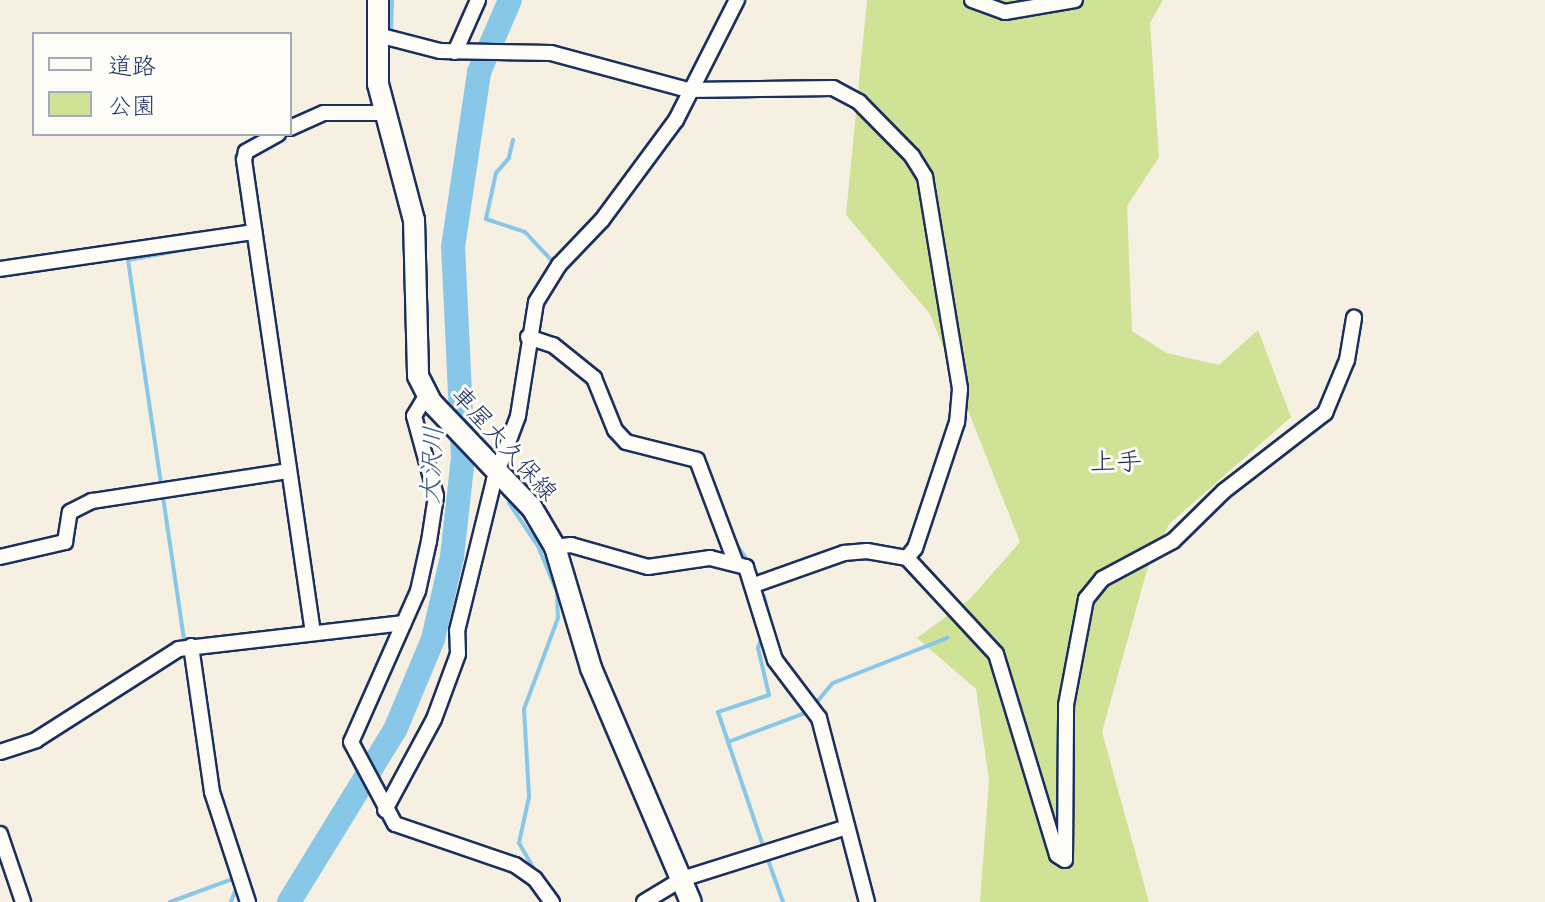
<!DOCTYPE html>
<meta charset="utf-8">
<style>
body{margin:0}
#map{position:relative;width:1545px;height:902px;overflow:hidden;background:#f6f0e2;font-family:"Shantell Sans","Klee One",sans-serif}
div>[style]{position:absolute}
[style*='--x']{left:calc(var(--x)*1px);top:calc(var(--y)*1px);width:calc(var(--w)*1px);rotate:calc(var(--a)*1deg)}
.green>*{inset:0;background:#cfe296}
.stream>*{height:4px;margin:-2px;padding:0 2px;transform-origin:2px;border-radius:2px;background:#89c7e9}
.river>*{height:24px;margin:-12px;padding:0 12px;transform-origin:12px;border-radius:12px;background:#89c7e9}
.roads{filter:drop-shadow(2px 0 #1b2f5e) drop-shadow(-2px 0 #1b2f5e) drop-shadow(0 2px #1b2f5e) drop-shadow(0 -2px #1b2f5e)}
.minor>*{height:14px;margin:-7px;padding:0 7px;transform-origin:7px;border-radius:7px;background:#fdfcf7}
.secondary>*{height:20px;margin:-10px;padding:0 10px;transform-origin:10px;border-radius:10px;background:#fdfcf7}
span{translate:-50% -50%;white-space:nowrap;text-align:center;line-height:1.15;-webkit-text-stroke:6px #fdfcf7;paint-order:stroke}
.street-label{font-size:24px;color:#1b2f5e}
.neighbourhood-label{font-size:26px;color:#1b2f5e}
.water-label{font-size:26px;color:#3c5d88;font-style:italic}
.legend{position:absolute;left:32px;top:32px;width:260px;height:104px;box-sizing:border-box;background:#fdfcf7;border:2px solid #a3aaba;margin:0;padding:10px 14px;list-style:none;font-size:24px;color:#1b2f5e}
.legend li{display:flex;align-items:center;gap:16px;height:40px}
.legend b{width:40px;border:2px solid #a3aaba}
</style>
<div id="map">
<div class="green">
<i style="clip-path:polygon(867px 0,1163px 0,1150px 23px,1159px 157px,1127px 206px,1132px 331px,1166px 353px,1219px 365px,1258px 330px,1291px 417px,1169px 524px,1147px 570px,1102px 732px,1149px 902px,980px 902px,989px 780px,976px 689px,917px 638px,970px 599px,1020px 542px,930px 314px,846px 215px)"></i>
</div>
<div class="stream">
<i style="--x:391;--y:31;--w:31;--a:-88"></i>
<i style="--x:513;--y:140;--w:18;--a:103"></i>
<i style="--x:509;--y:158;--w:20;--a:131"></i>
<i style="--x:496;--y:173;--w:47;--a:102.3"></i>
<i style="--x:486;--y:219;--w:41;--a:18.4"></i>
<i style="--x:525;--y:232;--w:42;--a:46.9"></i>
<i style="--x:242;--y:150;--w:8;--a:135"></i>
<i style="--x:236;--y:156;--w:66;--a:81.3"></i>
<i style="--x:631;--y:450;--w:23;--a:15"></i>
<i style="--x:509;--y:503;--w:52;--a:56"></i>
<i style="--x:538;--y:546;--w:50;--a:67.6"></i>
<i style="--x:557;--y:592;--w:26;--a:88"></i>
<i style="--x:558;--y:618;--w:97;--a:110.5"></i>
<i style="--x:524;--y:709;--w:88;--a:86.7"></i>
<i style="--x:529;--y:797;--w:47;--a:102.3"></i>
<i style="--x:519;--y:843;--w:32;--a:60"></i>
<i style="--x:736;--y:544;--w:40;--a:55.1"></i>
<i style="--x:764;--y:596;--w:22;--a:77"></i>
<i style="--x:762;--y:637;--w:12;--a:110"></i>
<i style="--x:758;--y:648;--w:48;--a:76.8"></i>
<i style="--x:769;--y:695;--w:54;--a:161.6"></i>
<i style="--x:718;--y:712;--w:141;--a:71.4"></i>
<i style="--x:185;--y:646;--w:390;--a:-98.4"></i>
<i style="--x:128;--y:260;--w:122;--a:-10.4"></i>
<i style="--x:816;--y:703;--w:26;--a:-50"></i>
<i style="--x:833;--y:683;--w:123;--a:-21.5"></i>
<i style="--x:728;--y:742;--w:85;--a:-20.6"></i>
<i style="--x:207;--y:797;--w:80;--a:72.5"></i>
<i style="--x:767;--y:857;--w:48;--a:70.4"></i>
<i style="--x:170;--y:902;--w:67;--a:-20.1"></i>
<i style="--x:231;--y:902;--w:14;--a:-69"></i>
</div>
<div class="river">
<i style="--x:289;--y:902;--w:202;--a:-58.4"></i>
<i style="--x:395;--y:730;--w:99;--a:-67.3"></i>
<i style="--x:433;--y:639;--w:84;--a:-77"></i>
<i style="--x:452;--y:557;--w:101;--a:-83.7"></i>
<i style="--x:463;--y:457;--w:210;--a:-92.7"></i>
<i style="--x:453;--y:247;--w:177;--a:-81.5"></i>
<i style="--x:479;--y:72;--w:78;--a:-66.7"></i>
</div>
<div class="roads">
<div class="minor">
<i style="--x:972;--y:0;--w:35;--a:20"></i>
<i style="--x:1005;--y:12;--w:71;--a:-9.7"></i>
<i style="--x:378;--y:35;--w:64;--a:14.5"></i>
<i style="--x:440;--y:51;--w:111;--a:1"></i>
<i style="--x:551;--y:53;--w:142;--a:15.1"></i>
<i style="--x:688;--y:90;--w:145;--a:-0.8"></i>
<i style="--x:833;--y:88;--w:30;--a:28"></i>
<i style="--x:859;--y:102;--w:76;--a:45.5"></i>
<i style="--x:912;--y:156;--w:25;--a:58"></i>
<i style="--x:925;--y:177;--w:215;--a:80.6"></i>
<i style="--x:960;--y:389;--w:33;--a:95"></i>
<i style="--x:957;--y:422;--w:133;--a:108.4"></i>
<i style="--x:915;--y:548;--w:13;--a:129"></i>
<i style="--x:455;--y:52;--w:57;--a:-66.1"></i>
<i style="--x:290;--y:128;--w:37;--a:-24"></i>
<i style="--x:324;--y:113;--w:59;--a:0"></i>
<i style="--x:278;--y:134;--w:37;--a:151"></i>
<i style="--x:246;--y:152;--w:8;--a:104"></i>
<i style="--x:244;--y:160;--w:477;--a:81.7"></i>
<i style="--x:0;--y:269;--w:257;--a:-8.3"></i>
<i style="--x:528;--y:337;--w:26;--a:18"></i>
<i style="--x:553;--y:345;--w:53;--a:38.8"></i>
<i style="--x:594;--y:378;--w:56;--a:68"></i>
<i style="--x:615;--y:430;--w:16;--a:47"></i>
<i style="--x:626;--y:442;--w:73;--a:14.2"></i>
<i style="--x:697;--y:460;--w:108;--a:69.4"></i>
<i style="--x:426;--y:396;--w:23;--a:121"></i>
<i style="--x:414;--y:416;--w:83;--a:74.6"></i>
<i style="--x:436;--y:496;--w:46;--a:98.8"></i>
<i style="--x:429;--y:541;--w:51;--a:102.4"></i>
<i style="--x:418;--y:591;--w:165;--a:113.9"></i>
<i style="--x:351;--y:742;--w:93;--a:61.8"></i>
<i style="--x:395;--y:824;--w:127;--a:18.9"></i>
<i style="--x:515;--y:865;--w:24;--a:35"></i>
<i style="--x:535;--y:879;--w:29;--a:54"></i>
<i style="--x:555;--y:547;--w:16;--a:-7"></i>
<i style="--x:571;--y:545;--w:80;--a:15.9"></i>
<i style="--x:648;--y:567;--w:63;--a:-8.3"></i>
<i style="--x:710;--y:558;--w:37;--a:14"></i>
<i style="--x:746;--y:567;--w:97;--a:72.7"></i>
<i style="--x:775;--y:660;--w:73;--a:52.8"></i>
<i style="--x:819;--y:718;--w:190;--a:75.4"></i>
<i style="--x:0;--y:557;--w:67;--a:-13"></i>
<i style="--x:65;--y:542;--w:30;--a:-81"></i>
<i style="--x:70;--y:512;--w:25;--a:-27"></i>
<i style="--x:92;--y:501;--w:199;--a:-8.7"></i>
<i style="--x:754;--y:585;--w:96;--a:-19.6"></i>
<i style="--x:844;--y:553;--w:23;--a:-5"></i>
<i style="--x:867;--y:551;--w:41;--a:9.9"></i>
<i style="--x:907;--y:558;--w:131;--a:47.2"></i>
<i style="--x:996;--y:654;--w:210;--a:73.1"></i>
<i style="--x:1057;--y:855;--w:9;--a:32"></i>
<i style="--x:1065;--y:860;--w:155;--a:-89.6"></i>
<i style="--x:1066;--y:705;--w:108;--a:-79.3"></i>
<i style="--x:1086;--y:599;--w:26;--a:-51"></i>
<i style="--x:1102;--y:579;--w:81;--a:-28.2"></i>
<i style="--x:1173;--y:541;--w:71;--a:-44.4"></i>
<i style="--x:1224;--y:491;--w:128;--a:-37.7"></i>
<i style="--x:1325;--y:413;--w:57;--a:-67.5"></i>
<i style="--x:1347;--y:360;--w:43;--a:-80.5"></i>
<i style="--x:191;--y:646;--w:148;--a:81.8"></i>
<i style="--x:212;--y:792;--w:116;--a:71.9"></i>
<i style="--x:0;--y:752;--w:38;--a:-18"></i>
<i style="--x:36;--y:740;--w:169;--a:-32.5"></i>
<i style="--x:179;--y:649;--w:226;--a:-6.6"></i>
<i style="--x:385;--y:810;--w:103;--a:-61.7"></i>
<i style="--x:434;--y:719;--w:69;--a:-69.7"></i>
<i style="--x:458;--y:654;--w:23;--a:-92"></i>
<i style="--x:457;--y:631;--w:155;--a:-76.2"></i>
<i style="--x:494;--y:480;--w:68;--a:-69.4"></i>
<i style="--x:518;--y:416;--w:115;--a:-81"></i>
<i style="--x:536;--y:302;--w:44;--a:-58.1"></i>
<i style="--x:559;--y:265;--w:62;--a:-46.3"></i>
<i style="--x:602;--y:220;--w:124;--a:-53.5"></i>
<i style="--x:676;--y:120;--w:135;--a:-63.1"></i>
<i style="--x:0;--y:834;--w:72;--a:71.3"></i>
<i style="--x:644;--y:902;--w:44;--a:-31.2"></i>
<i style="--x:682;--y:879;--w:170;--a:-17.5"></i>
</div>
<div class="secondary">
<i style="--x:378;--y:0;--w:84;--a:90"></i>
<i style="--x:378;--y:84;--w:141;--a:75.2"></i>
<i style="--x:414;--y:220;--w:156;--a:88.5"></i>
<i style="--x:418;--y:376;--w:30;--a:63"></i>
<i style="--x:432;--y:403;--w:145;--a:46.4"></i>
<i style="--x:532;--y:508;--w:45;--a:59.5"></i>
<i style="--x:555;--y:547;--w:126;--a:73.4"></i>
<i style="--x:591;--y:668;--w:254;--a:66.9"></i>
</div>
</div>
<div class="street-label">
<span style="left:504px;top:444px;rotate:48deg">車屋大久保線</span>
</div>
<div class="neighbourhood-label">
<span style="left:1116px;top:461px">上手</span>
</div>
<div class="water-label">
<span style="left:431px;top:465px;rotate:-87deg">大沢川</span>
</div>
<ul class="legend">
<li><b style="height:10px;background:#fdfcf7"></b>道路</li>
<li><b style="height:22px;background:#cfe296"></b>公園</li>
</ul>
</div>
